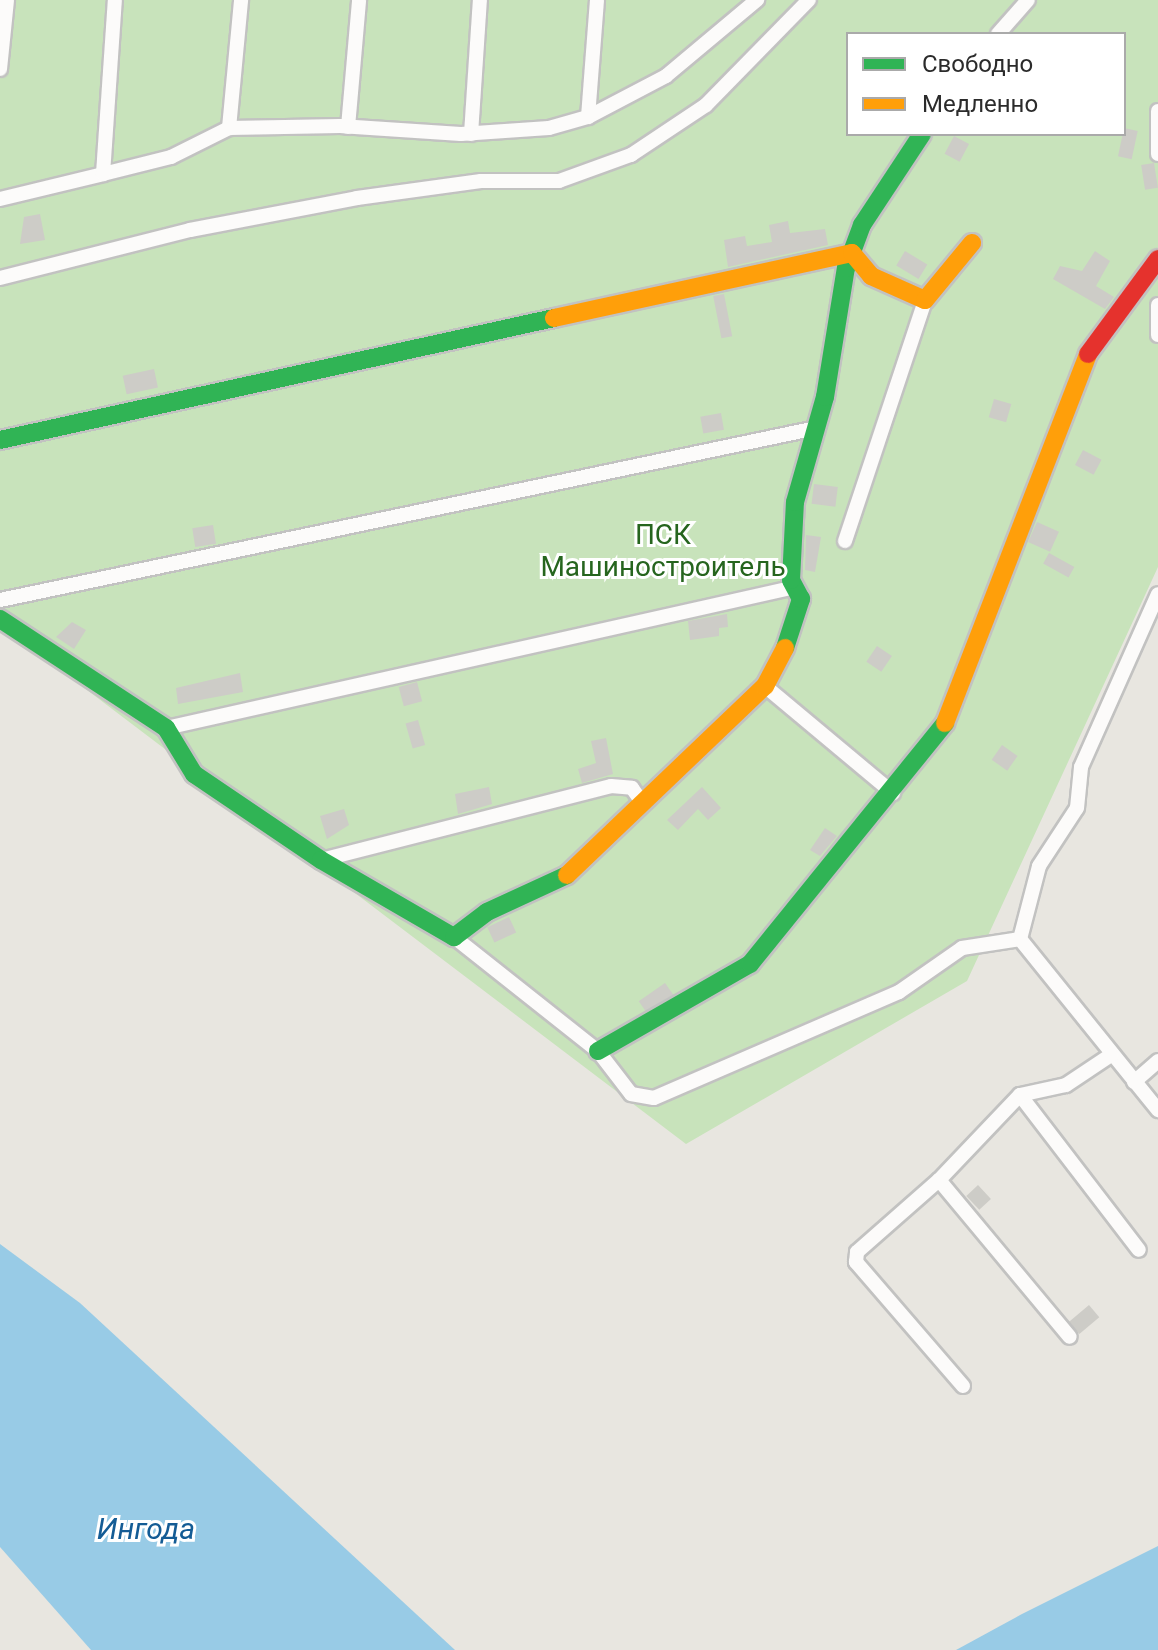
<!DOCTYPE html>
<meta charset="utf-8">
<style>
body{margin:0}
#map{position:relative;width:1158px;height:1650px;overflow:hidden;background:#e8e6e0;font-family:Roboto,sans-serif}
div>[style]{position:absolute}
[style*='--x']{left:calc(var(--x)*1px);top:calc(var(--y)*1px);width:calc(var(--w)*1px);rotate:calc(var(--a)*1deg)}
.green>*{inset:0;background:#c8e3bb}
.water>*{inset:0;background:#98cbe6}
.building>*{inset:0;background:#cdccc7;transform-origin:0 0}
.roads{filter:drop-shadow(2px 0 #c2c2c1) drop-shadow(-2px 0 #c2c2c1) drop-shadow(0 2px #c2c2c1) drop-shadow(0 -2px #c2c2c1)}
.street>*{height:14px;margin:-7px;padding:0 7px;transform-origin:7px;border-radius:7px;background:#fcfbfa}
.fast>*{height:18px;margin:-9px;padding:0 9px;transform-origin:9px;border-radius:9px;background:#30b455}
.slow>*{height:18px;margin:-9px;padding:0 9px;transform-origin:9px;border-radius:9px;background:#ff9f0a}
.jam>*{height:18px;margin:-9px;padding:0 9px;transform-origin:9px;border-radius:9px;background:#e5322d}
span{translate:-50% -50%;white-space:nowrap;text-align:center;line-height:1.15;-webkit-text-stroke:6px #fff;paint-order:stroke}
.park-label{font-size:28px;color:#26651e}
.water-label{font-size:30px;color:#145c95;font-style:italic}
.legend{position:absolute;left:846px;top:32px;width:280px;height:104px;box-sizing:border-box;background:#fff;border:2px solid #aaa;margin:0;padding:10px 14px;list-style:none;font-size:24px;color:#2b2b2b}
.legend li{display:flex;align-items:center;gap:16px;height:40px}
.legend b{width:40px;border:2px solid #aaa}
</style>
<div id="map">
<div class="green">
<i style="clip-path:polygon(evenodd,0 0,1158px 0,1158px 567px,967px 981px,686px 1144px,0 624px,0 0,848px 34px,1124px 34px,1124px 134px,848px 134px,848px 34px)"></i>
</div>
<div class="water">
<i style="clip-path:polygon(0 1244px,80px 1303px,455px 1650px,91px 1650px,0 1547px)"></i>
<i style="clip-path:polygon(1158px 1546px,1158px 1650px,956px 1650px,1022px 1614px)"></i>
</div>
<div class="building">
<i style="left:1124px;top:128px;width:14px;height:29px;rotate:12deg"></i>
<i style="left:954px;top:136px;width:17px;height:20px;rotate:28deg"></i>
<i style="left:1154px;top:163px;width:25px;height:13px;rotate:81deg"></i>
<i style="clip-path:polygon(40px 214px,45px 240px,20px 244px,24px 217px)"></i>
<i style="clip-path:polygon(788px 221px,790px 233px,825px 229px,828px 245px,728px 267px,724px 240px,745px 236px,747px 246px,772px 242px,769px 225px)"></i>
<i style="left:905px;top:251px;width:26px;height:17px;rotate:31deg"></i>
<i style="clip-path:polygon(1095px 251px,1110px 261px,1096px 286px,1114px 297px,1105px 309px,1053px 279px,1060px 266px,1082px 271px)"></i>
<i style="left:724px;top:294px;width:43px;height:11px;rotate:79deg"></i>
<i style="left:154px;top:369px;width:19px;height:32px;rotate:78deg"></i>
<i style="left:994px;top:399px;width:18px;height:19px;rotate:16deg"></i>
<i style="left:721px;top:413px;width:17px;height:21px;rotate:80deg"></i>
<i style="left:1083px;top:450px;width:21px;height:17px;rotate:28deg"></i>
<i style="left:814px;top:484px;width:24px;height:20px;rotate:7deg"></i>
<i style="left:1037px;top:522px;width:24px;height:22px;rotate:24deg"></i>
<i style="left:213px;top:525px;width:19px;height:21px;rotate:81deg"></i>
<i style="clip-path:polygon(806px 535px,821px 537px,815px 572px,805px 570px)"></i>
<i style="left:1049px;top:553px;width:29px;height:12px;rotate:29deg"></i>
<i style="clip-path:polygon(727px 614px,728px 627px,719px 628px,719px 636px,690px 640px,688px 621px)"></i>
<i style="clip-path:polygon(72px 622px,86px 630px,74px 649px,56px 637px)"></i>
<i style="left:877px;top:646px;width:18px;height:19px;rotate:34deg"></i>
<i style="clip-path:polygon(240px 673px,243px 692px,178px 704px,176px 688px)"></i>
<i style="left:417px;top:682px;width:20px;height:19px;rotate:75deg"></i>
<i style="left:418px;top:720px;width:26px;height:13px;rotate:74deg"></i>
<i style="clip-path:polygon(606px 738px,613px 774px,582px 783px,578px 769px,596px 763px,591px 741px)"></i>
<i style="left:1002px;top:745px;width:19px;height:18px;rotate:35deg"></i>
<i style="clip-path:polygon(489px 787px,492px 804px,458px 814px,455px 794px)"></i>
<i style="clip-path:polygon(702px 787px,721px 808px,708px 820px,698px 809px,678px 830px,667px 820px)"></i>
<i style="clip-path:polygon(344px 809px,349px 825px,327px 839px,320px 816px)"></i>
<i style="clip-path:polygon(825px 828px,837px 836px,820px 856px,810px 850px)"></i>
<i style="left:509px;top:917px;width:17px;height:24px;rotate:65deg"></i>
<i style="left:665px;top:983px;width:16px;height:32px;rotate:55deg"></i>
<i style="left:978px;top:1185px;width:19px;height:16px;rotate:47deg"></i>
<i style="left:1089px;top:1305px;width:16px;height:26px;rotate:50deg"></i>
</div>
<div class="roads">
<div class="street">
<i style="--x:998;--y:34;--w:45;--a:-48.6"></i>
<i style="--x:0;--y:69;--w:69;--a:-84.2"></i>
<i style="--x:1158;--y:111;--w:43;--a:90"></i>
<i style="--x:588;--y:117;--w:117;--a:-85.6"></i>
<i style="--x:348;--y:127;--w:127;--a:-85"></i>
<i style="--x:229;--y:128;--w:129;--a:-84.6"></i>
<i style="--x:471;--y:134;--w:134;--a:-86.2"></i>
<i style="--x:103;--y:174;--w:70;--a:-14"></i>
<i style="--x:171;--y:157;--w:65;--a:-26.6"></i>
<i style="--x:229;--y:128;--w:111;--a:-1"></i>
<i style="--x:340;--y:126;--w:121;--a:3.8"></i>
<i style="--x:461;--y:134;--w:88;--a:-3.9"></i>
<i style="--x:549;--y:128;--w:41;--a:-15.8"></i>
<i style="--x:588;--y:117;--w:88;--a:-27.7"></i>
<i style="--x:666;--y:76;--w:119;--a:-39.9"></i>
<i style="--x:0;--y:199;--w:106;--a:-13.6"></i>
<i style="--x:103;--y:174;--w:174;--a:-86.1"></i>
<i style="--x:0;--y:278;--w:196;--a:-14.2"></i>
<i style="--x:190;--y:230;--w:170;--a:-10.8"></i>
<i style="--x:357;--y:198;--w:125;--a:-7.8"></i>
<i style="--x:481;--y:181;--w:78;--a:0"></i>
<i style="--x:559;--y:181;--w:77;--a:-19.9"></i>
<i style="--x:631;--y:155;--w:90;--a:-33.7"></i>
<i style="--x:706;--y:105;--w:147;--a:-45.6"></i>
<i style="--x:1158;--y:305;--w:30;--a:90"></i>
<i style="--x:845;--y:541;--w:254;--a:-71.6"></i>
<i style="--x:0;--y:600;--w:834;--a:-11.9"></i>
<i style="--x:765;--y:686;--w:167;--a:39.9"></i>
<i style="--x:166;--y:728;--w:645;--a:-12.63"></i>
<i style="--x:321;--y:860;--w:299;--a:-14.3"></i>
<i style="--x:611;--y:786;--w:21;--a:5"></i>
<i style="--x:632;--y:788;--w:19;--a:55"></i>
<i style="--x:454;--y:937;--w:184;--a:38.4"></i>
<i style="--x:598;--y:1051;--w:54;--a:52.5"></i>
<i style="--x:631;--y:1094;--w:23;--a:10"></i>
<i style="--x:654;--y:1098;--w:267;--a:-23.4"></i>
<i style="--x:899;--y:992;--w:77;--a:-34.9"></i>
<i style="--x:962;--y:948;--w:59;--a:-8.8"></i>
<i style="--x:1020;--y:939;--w:220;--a:51.1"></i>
<i style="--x:1020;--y:939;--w:75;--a:-75.4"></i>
<i style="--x:1039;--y:866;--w:69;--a:-56.8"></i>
<i style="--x:1077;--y:808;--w:41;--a:-84.4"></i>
<i style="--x:1081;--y:767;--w:189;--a:-66"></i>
<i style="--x:1134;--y:1082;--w:32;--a:-41"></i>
<i style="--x:1020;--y:1095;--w:195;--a:52.5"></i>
<i style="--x:939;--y:1180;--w:204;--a:50.2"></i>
<i style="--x:963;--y:1386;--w:164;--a:-130.8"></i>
<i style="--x:856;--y:1262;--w:10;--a:-84"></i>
<i style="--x:857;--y:1252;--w:109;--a:-41.3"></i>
<i style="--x:939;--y:1180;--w:117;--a:-46.4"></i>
<i style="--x:1020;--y:1095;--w:47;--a:-12.3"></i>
<i style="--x:1066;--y:1085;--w:54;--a:-33.7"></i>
</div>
<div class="fast">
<i style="--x:0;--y:440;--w:567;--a:-12.42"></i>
<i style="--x:0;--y:619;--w:199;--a:33.3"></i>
<i style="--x:166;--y:728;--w:54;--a:58.7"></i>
<i style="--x:194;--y:774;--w:153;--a:34.1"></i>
<i style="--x:321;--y:860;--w:154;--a:30.1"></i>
<i style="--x:454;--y:937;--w:41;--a:-37.1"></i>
<i style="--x:487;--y:912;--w:88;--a:-24.8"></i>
<i style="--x:785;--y:648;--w:52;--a:-71.9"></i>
<i style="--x:801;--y:599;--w:21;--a:-118"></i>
<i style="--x:791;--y:580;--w:78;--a:-87.1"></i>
<i style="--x:795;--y:502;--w:109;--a:-74.1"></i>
<i style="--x:825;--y:397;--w:131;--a:-80.8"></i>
<i style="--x:846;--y:268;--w:46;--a:-69.6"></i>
<i style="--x:862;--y:225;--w:109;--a:-56.6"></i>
<i style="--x:598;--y:1051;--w:175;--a:-29.8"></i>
<i style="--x:750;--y:964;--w:310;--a:-51"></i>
</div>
<div class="slow">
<i style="--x:554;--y:318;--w:305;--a:-12.3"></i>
<i style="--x:852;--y:253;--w:30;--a:50"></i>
<i style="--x:871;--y:276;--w:59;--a:24"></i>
<i style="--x:925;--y:300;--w:74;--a:-50.5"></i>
<i style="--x:945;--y:723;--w:396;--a:-68.8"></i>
<i style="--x:567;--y:875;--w:274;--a:-43.7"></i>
<i style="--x:765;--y:686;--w:43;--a:-62.2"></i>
</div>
<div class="jam">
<i style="--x:1088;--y:354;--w:118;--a:-53.6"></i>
</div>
</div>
<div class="park-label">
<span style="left:663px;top:551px">ПСК<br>Машиностроитель</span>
</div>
<div class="water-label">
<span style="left:146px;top:1529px">Ингода</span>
</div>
<ul class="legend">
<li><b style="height:10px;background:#30b455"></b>Свободно</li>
<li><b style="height:10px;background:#ff9f0a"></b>Медленно</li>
</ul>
</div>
